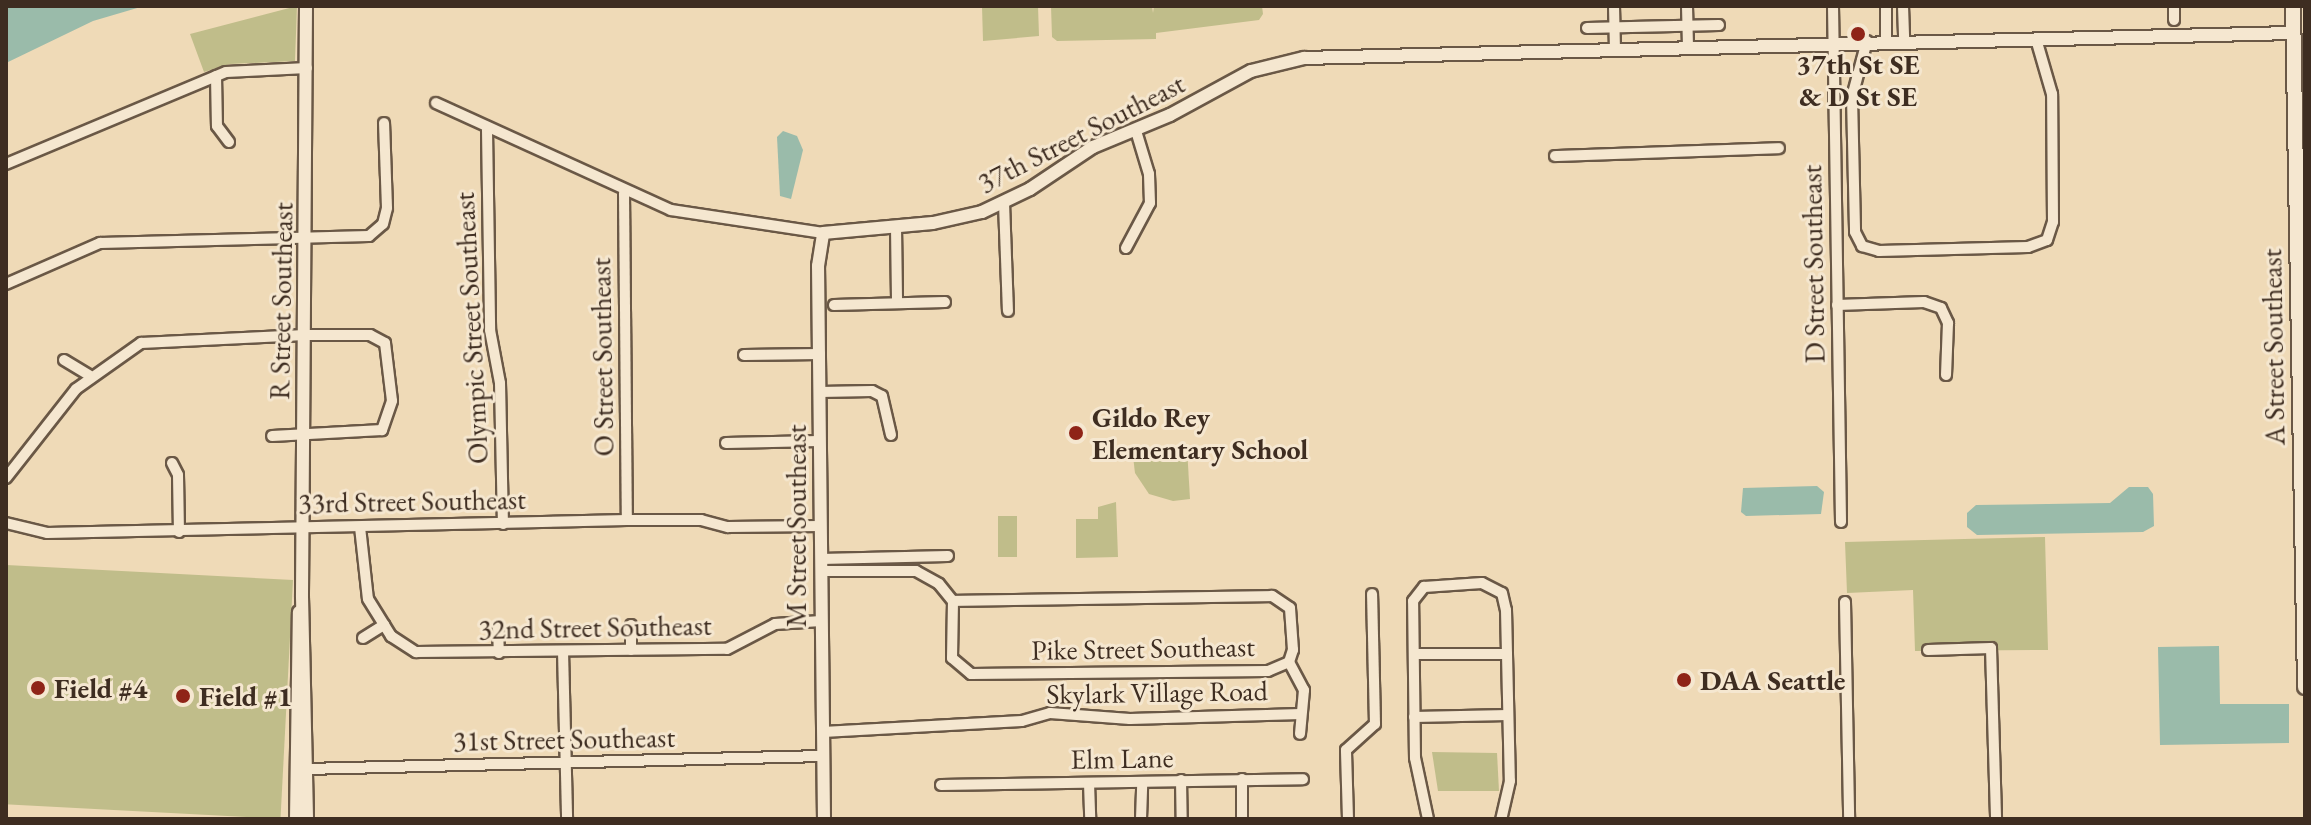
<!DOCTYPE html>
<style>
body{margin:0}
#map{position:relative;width:2311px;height:825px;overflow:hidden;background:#efdab7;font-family:"EB Garamond",serif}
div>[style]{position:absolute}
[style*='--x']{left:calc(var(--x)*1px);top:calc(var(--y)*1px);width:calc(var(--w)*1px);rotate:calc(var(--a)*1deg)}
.green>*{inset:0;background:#c0bd8a;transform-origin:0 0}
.water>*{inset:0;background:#9abbaa}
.roads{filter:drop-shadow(2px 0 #6a5846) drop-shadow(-2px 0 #6a5846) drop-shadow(0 2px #6a5846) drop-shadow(0 -2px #6a5846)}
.minor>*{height:10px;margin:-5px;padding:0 5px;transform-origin:5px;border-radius:5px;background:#f5e7d0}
.tertiary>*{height:12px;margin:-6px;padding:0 6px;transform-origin:6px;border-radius:6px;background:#f5e7d0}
.secondary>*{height:14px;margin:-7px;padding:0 7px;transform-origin:7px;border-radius:7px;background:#f5e7d0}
.dots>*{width:22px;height:22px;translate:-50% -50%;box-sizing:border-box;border:4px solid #f5e7d0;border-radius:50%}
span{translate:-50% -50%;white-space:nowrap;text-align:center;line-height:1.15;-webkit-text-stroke:6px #f5e7d0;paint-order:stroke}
.poi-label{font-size:28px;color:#3e2d21;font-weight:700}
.left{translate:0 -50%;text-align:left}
.street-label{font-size:28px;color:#3e2d21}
.frame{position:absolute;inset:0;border:8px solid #3e2d21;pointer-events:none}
</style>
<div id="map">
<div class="green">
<i style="clip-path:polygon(297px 6px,295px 61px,230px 64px,204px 72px,190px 34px)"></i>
<i style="clip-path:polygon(982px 6px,1038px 6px,1039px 36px,983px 41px)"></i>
<i style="clip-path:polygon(1051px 6px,1152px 6px,1153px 13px,1154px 6px,1262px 6px,1263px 14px,1259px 20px,1156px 33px,1156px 39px,1057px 41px,1052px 37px)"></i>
<i style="clip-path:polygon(1132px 448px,1187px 448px,1190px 499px,1173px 501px,1149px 494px,1135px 473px)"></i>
<i style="clip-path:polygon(1116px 502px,1118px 557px,1076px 558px,1076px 519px,1098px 519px,1098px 507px)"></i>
<i style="left:998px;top:516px;width:19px;height:41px"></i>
<i style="clip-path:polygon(2045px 537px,2048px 650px,1915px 651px,1913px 590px,1847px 593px,1845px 542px)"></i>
<i style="left:293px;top:580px;width:239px;height:287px;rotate:93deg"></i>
<i style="clip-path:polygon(1432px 752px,1497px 753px,1499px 791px,1438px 791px)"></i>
</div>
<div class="water">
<i style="clip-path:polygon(6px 6px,144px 6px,93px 21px,6px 63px)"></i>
<i style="clip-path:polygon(783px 131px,797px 136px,803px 150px,791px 199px,780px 196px,777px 137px)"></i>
<i style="clip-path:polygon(1817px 486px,1824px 492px,1821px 514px,1746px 516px,1741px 512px,1743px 488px)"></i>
<i style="clip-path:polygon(2129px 487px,2148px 487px,2153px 494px,2154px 526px,2143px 532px,1977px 535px,1967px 527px,1967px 513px,1976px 505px,2110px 503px)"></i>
<i style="clip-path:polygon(2219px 646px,2220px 704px,2289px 704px,2289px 743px,2160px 745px,2158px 647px)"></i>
</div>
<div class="roads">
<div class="minor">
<i style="--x:1614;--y:6;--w:44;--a:88.7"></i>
<i style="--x:1687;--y:6;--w:41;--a:88.6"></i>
<i style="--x:1833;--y:6;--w:516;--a:89.11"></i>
<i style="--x:1886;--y:6;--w:35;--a:90"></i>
<i style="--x:1903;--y:6;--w:35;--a:88"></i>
<i style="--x:2174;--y:6;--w:14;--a:90"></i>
<i style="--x:1587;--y:28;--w:132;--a:-1.3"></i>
<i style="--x:1867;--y:41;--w:58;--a:105"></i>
<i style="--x:1852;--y:97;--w:135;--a:88.7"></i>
<i style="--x:1855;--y:232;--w:16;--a:63"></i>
<i style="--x:1862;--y:246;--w:18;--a:16"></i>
<i style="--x:1879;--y:251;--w:149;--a:-1.5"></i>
<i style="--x:2028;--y:247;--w:20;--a:-20"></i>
<i style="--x:2047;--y:240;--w:19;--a:-72"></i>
<i style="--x:2053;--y:222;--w:128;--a:-90.4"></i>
<i style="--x:2052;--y:94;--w:57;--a:-106.2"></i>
<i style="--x:216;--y:76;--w:50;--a:88.9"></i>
<i style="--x:217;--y:126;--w:20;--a:53"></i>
<i style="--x:436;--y:103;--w:258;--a:24.5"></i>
<i style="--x:671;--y:210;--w:154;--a:8.6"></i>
<i style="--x:487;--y:130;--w:200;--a:89.1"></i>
<i style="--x:490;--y:330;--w:54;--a:79.3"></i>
<i style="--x:500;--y:383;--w:141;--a:88.8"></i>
<i style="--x:1555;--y:156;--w:224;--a:-2"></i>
<i style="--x:6;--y:164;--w:238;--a:-22.7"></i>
<i style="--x:226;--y:72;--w:81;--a:-2.8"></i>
<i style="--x:624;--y:193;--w:327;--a:89.5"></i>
<i style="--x:1004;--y:203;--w:108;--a:87.9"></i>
<i style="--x:896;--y:227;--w:76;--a:89.2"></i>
<i style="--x:1126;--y:248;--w:51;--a:-61.9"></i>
<i style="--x:1150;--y:203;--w:29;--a:-92"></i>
<i style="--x:1149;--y:174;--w:45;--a:-106.8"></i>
<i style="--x:6;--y:284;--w:103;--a:-23.6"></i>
<i style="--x:100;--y:243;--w:269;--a:-1.5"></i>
<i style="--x:369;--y:236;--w:18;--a:-41"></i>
<i style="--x:383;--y:224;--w:16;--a:-76"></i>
<i style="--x:387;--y:208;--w:85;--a:-92"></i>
<i style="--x:834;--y:305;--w:111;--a:-1.5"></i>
<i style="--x:1837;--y:305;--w:87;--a:-2"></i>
<i style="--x:1924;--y:302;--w:18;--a:19"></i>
<i style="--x:1941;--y:308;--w:17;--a:65"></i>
<i style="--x:1948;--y:323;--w:52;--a:92.2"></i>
<i style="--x:744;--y:355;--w:76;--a:-0.8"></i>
<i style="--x:64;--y:360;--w:29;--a:31"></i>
<i style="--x:820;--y:392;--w:52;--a:-1.1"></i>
<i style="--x:872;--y:391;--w:11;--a:27"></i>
<i style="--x:882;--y:396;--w:40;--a:77"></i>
<i style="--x:726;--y:443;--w:93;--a:-1.2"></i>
<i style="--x:172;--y:463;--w:13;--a:63"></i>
<i style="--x:178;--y:475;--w:57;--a:89"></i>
<i style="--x:6;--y:478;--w:113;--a:-51.8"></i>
<i style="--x:76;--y:389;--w:80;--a:-35.3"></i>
<i style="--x:141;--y:343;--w:164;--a:-2.8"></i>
<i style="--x:305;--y:335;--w:65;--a:0"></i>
<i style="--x:370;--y:335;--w:17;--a:28"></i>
<i style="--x:385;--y:343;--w:58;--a:83.1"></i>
<i style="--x:392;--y:401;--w:31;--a:109"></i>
<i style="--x:382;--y:430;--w:110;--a:176.9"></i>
<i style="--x:6;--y:523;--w:42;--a:13.7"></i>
<i style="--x:47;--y:533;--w:580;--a:-1.28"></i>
<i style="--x:627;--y:520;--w:74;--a:0"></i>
<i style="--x:701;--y:520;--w:28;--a:15"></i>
<i style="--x:728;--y:527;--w:92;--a:-0.6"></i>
<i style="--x:360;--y:527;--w:72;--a:83.7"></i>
<i style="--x:368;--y:599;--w:44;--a:58.1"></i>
<i style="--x:391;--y:636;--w:30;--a:33"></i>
<i style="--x:416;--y:652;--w:311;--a:-0.6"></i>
<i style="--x:727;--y:649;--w:54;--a:-27.5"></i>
<i style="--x:775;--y:624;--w:46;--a:-3.7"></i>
<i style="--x:821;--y:559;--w:127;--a:-1.4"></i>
<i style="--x:821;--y:571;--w:95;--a:0"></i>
<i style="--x:916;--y:571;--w:26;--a:29"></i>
<i style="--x:939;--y:584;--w:22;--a:51"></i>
<i style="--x:953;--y:601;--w:57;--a:91"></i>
<i style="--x:952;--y:658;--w:25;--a:40"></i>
<i style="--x:971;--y:674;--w:297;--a:-0.6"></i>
<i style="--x:1268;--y:671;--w:23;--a:-23"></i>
<i style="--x:1289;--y:662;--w:13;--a:-72"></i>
<i style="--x:1293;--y:650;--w:42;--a:-94.1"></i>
<i style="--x:1290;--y:608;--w:22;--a:-146"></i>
<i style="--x:1272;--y:596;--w:319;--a:179.1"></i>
<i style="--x:1845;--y:602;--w:217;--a:88.9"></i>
<i style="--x:631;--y:625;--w:25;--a:90"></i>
<i style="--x:498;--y:628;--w:25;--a:88"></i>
<i style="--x:363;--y:638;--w:25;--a:-32"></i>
<i style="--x:1928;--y:650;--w:63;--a:-1.8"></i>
<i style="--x:1991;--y:648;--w:171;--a:88.3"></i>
<i style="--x:563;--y:651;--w:168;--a:88.6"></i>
<i style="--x:1414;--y:654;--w:93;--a:0"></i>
<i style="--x:1289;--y:662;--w:32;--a:62"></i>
<i style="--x:1304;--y:690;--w:44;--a:95.2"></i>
<i style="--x:1414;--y:717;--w:94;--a:-1.2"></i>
<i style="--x:823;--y:732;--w:199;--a:-3.2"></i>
<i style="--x:1022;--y:721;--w:29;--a:-16"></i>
<i style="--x:1050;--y:713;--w:80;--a:4.3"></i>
<i style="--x:1130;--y:719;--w:171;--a:-1.7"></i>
<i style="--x:306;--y:769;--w:518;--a:-1.44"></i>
<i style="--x:1242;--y:779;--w:40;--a:90"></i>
<i style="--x:1181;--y:780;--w:39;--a:89"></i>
<i style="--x:1089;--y:783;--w:36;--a:88"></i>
<i style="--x:941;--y:785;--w:362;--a:-0.9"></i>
<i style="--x:1141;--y:819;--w:37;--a:-88"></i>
<i style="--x:1348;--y:819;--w:69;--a:-91.7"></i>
<i style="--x:1346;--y:750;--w:39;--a:-42"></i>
<i style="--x:1375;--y:724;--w:130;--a:-91.3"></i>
<i style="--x:1428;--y:819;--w:62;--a:-102"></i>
<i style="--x:1415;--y:758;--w:157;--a:-90.7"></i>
<i style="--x:1413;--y:601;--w:18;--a:-52"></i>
<i style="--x:1424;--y:587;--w:58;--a:-3.9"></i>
<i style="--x:1482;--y:583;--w:22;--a:27"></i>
<i style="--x:1502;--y:593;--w:17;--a:77"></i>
<i style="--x:1506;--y:610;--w:171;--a:88.7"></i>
<i style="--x:1510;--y:781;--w:39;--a:103"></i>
</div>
<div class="tertiary">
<i style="--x:306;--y:6;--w:591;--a:90.39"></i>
<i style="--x:302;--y:597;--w:222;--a:88.7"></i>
<i style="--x:296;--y:819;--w:207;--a:-89.2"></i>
<i style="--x:824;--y:819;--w:553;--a:-90.62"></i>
<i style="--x:818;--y:266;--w:33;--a:-81"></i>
<i style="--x:823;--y:233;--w:110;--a:-5.2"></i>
<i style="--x:933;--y:223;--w:50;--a:-12.7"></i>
<i style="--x:982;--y:212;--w:53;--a:-25.6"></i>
<i style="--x:1030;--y:189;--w:76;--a:-33.7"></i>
<i style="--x:1093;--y:147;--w:83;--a:-22.6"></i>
<i style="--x:1170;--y:115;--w:92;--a:-28.5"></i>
<i style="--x:1251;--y:71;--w:55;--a:-13.8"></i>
<i style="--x:1304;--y:58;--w:989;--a:-1.45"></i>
</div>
<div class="secondary">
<i style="--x:2293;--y:6;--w:681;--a:88.99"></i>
</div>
</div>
<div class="dots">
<i style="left:1858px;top:34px;background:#8f2418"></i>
<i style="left:1076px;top:433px;background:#8f2418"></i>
<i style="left:1684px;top:680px;background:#8f2418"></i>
<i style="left:38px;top:688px;background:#8f2418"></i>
<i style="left:183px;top:696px;background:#8f2418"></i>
</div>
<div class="poi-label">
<span style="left:1858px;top:80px">37th St SE<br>&amp; D St SE</span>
<span class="left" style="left:1092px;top:433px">Gildo Rey<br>Elementary School</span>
<span class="left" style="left:1700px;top:680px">DAA Seattle</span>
<span class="left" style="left:54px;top:688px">Field #4</span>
<span class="left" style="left:199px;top:696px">Field #1</span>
</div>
<div class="street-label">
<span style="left:1081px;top:133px;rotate:-27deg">37th Street Southeast</span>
<span style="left:1813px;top:264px;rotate:-91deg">D Street Southeast</span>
<span style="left:281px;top:301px;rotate:-89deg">R Street Southeast</span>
<span style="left:471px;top:328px;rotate:-93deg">Olympic Street Southeast</span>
<span style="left:2273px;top:347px;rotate:-91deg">A Street Southeast</span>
<span style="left:602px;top:357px;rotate:-91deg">O Street Southeast</span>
<span style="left:412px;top:501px;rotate:-1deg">33rd Street Southeast</span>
<span style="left:796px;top:526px;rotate:-90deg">M Street Southeast</span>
<span style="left:595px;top:627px;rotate:-1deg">32nd Street Southeast</span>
<span style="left:1143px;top:648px;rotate:-1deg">Pike Street Southeast</span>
<span style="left:1157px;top:692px;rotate:-1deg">Skylark Village Road</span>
<span style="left:564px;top:739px;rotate:-1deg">31st Street Southeast</span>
<span style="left:1122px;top:758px;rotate:-1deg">Elm Lane</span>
</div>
<div class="frame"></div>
</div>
